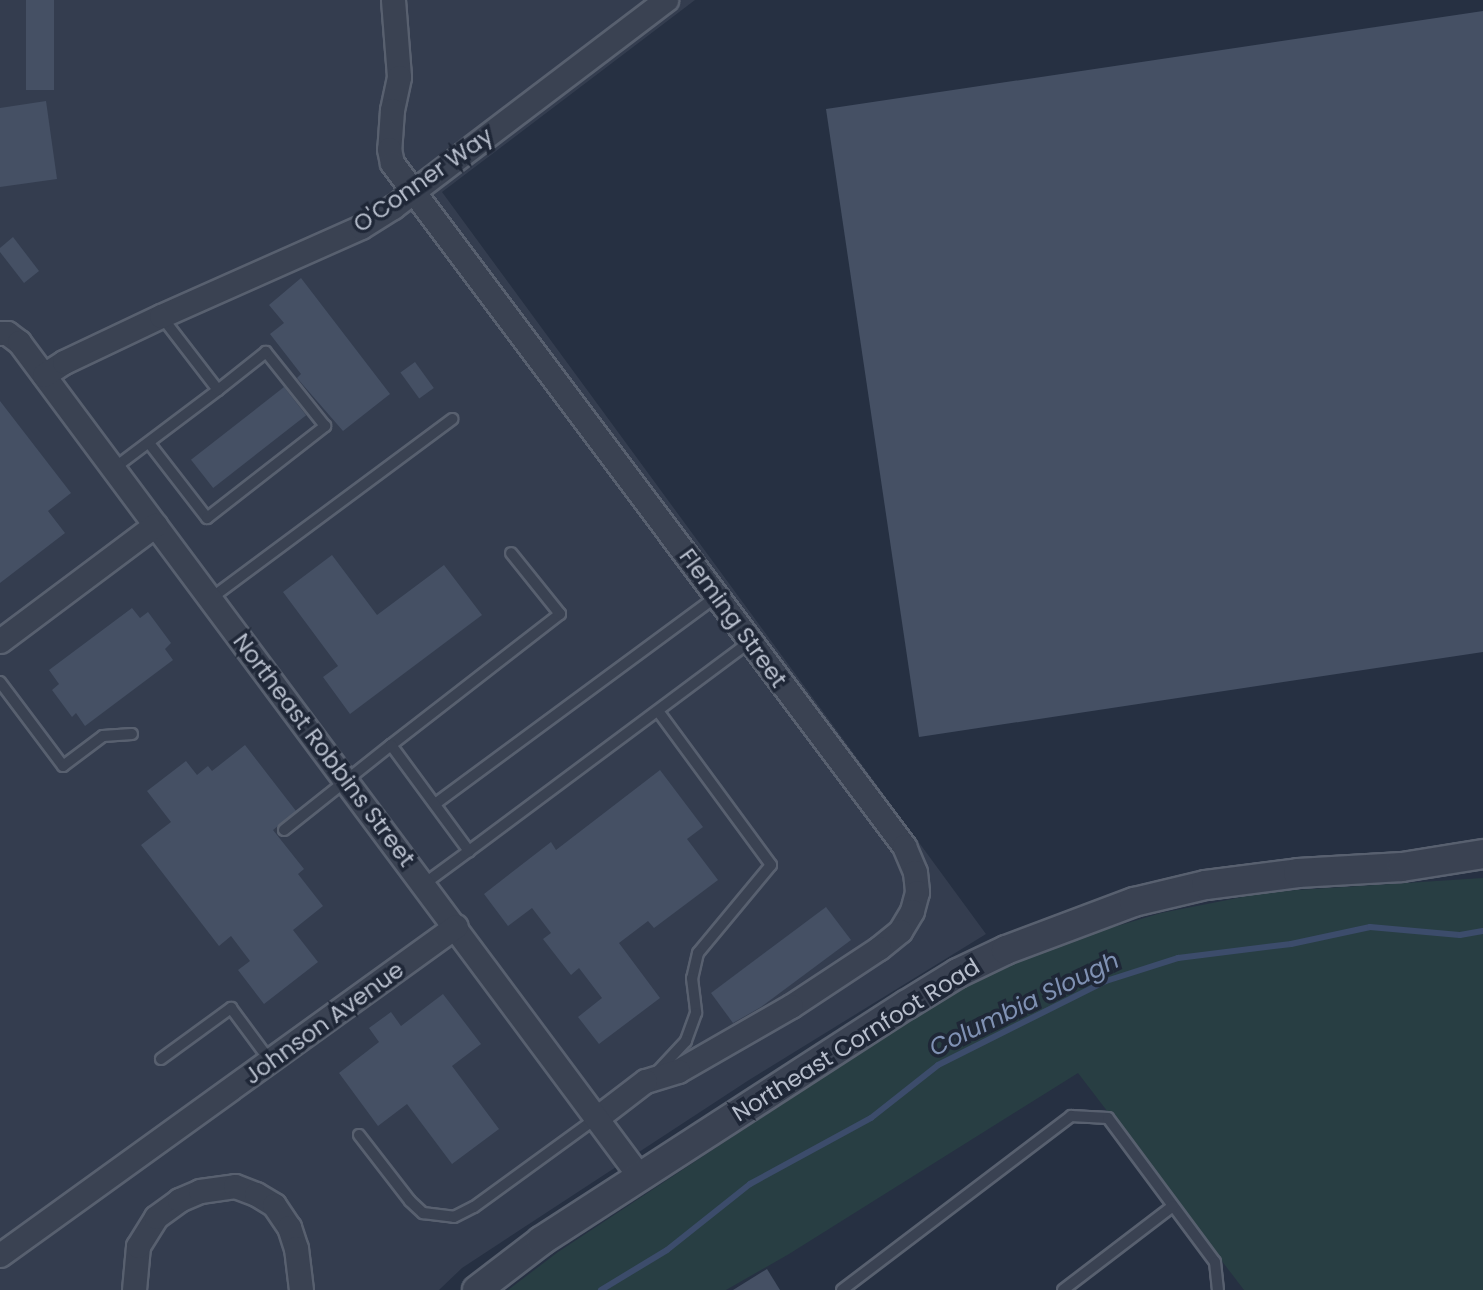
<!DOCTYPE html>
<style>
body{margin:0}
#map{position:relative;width:1483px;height:1290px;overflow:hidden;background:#263042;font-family:Poppins,sans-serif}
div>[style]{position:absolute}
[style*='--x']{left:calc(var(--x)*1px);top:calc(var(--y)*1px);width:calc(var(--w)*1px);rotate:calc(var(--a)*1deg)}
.airport>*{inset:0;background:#343d4f}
.green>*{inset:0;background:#283e43}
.stream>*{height:6px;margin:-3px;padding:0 3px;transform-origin:3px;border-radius:3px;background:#3c4c6b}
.building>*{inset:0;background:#455064;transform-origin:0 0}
.roads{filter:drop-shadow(2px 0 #58606f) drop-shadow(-2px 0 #58606f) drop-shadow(0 2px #58606f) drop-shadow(0 -2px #58606f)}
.service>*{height:10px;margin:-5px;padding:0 5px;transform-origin:5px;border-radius:5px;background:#3a4252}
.minor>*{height:23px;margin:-11.5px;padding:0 11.5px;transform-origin:11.5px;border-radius:11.5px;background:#3a4252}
.tertiary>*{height:28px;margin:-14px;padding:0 14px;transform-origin:14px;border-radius:14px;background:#3a4252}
span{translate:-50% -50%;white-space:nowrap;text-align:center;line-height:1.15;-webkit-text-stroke:7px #1f2737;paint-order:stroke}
.street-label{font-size:23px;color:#b7becc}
.water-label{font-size:24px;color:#7f91b3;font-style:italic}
</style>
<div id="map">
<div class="airport">
<i style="clip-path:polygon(0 0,695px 0,442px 192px,986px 934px,749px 1080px,462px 1268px,439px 1290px,0 1290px)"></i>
</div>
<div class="green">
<i style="clip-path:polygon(1483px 878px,1483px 1290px,1244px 1290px,1078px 1073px,789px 1254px,726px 1290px,508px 1290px,558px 1252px,894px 1030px,1004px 965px,1047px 947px,1161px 913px,1268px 892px)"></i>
</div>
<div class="stream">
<i style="--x:601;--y:1290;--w:77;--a:-31.2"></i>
<i style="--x:667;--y:1250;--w:106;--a:-38.5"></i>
<i style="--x:750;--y:1184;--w:138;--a:-28.6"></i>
<i style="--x:871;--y:1118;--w:85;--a:-38.3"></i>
<i style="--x:938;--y:1065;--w:188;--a:-26.6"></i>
<i style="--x:1106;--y:981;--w:76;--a:-17.7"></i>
<i style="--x:1178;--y:958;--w:114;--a:-7.1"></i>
<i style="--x:1291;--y:944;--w:81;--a:-12.1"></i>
<i style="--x:1370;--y:927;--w:90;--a:5.1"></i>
<i style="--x:1460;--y:935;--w:23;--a:-10"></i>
</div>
<div class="building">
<i style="left:26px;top:0;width:28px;height:90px"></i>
<i style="clip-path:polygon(1483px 11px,1483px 652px,919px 737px,826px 109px)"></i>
<i style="clip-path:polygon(46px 101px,57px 179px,0 187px,0 108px)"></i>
<i style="clip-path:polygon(13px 237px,39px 271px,24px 283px,0 252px,0 248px)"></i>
<i style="clip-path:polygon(301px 278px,390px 394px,343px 431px,297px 378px,301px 374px,270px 334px,284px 323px,269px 305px)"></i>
<i style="left:415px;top:362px;width:32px;height:18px;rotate:54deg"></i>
<i style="left:284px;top:387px;width:36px;height:118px;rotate:52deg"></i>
<i style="clip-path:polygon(0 401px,71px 493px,48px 511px,65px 533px,0 583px)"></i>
<i style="clip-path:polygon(332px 555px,377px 615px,444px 565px,482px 615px,350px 714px,323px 677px,338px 666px,283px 592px)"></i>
<i style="clip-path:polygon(132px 608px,140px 618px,148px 612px,171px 643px,165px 649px,173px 660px,85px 726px,76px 713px,72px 717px,52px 690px,59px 684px,49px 670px)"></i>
<i style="clip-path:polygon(245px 745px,296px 811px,273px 830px,304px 869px,298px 874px,323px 906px,293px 930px,318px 962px,264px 1004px,238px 970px,250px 961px,231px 936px,219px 946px,141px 845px,171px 822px,147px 791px,186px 761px,197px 775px,208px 766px,212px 771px)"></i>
<i style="clip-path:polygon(660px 770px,703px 827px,687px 839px,718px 880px,654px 928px,648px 921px,619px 943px,660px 998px,599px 1044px,578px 1017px,602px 998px,579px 968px,571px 975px,543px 939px,551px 933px,532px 908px,508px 926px,484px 894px,551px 842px,556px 850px)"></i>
<i style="clip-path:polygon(826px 907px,851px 940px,761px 1007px,733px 1023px,711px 993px)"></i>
<i style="clip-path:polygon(443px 994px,481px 1044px,452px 1066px,499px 1129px,452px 1164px,407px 1104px,378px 1126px,339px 1073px,379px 1042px,369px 1028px,391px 1012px,401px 1026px)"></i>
<i style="clip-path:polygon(767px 1269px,780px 1290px,733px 1290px)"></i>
</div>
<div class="roads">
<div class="service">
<i style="--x:149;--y:443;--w:95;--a:52.3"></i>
<i style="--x:207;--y:518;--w:150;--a:-37.9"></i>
<i style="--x:325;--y:426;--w:95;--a:-128.6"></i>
<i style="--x:266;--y:352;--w:61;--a:141.6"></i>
<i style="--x:113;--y:469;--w:131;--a:-37"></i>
<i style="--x:218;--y:390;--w:93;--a:-127.6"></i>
<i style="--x:210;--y:599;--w:302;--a:-36.6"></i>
<i style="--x:0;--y:682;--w:105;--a:53.1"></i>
<i style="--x:63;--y:766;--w:50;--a:-36.9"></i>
<i style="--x:103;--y:736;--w:29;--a:-4"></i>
<i style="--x:658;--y:711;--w:191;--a:53.7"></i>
<i style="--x:771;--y:865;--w:114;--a:129.7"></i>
<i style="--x:698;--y:953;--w:26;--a:103"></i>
<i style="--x:692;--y:978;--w:35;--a:83"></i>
<i style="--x:696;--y:1013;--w:30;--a:110"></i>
<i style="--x:686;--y:1041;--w:41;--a:133"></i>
<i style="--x:391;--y:745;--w:214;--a:-37.8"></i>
<i style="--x:560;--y:614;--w:78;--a:-128.8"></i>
<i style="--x:435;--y:804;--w:350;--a:-36.4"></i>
<i style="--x:284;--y:830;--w:137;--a:-38.5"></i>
<i style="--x:391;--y:745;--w:132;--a:53.7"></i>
<i style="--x:469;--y:851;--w:56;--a:143.7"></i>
<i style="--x:469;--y:851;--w:349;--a:-36.7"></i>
<i style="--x:161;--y:1059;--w:87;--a:-36.1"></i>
<i style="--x:231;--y:1008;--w:67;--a:53.5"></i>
<i style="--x:359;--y:1135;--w:83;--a:52.3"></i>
<i style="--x:410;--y:1201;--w:18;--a:43"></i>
<i style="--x:423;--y:1213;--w:31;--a:7"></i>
<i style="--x:454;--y:1217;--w:22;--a:-27"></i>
<i style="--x:474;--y:1207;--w:153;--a:-36"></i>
<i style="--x:842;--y:1290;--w:288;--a:-37.2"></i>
<i style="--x:1071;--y:1116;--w:37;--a:3"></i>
<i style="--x:1108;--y:1118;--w:179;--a:53.4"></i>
<i style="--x:1215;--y:1262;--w:28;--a:84"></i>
<i style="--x:1063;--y:1290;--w:138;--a:-37.4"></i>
</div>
<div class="minor">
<i style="--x:393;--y:0;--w:77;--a:85.5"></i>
<i style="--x:399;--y:77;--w:34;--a:102"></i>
<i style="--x:392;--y:110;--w:39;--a:94"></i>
<i style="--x:389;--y:149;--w:14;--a:78"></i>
<i style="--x:392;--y:163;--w:854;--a:53.14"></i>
<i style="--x:904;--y:846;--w:28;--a:67"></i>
<i style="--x:915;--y:872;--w:20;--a:84"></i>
<i style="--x:917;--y:892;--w:20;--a:105"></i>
<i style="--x:912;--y:911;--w:23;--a:121"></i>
<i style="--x:900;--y:931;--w:27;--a:141"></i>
<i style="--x:879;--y:948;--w:105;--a:146.6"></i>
<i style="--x:791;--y:1006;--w:130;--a:150.1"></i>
<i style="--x:678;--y:1071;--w:34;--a:163"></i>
<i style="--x:645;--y:1081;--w:59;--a:142.5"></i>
<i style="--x:0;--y:333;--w:7;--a:0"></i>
<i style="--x:7;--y:333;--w:15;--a:37"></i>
<i style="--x:19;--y:342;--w:1041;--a:53.36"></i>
<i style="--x:44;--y:375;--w:24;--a:-33"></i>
<i style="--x:64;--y:362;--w:107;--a:-25.4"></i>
<i style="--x:161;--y:316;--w:219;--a:-24"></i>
<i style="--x:361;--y:227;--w:38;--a:-32"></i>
<i style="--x:393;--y:207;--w:343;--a:-37.2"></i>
<i style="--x:0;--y:641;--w:194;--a:-36.8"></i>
<i style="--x:0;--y:1255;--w:562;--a:-35.81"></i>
<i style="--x:134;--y:1290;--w:44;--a:-84.8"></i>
<i style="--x:138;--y:1246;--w:34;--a:-58"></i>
<i style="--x:156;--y:1217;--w:29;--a:-36"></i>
<i style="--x:179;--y:1200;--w:23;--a:-23"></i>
<i style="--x:200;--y:1191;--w:35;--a:-8"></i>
<i style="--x:235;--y:1186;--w:22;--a:21"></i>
<i style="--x:256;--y:1194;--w:21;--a:31"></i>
<i style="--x:274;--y:1205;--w:27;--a:56"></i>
<i style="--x:289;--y:1227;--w:22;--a:72"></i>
<i style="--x:296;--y:1248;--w:42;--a:83.2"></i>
</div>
<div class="tertiary">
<i style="--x:477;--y:1290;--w:81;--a:-37.4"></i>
<i style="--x:541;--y:1241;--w:435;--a:-32.9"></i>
<i style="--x:906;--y:1005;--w:61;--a:-31.6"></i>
<i style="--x:958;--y:973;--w:53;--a:-25.6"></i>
<i style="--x:1006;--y:950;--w:137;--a:-20.6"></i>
<i style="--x:1134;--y:902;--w:74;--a:-13.3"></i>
<i style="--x:1206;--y:885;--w:93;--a:-7.4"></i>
<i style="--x:1298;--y:873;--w:104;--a:-3.3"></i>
<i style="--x:1402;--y:867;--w:82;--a:-9.1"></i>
</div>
</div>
<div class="street-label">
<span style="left:423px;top:180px;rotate:-35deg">O'Conner Way</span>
<span style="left:733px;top:618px;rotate:54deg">Fleming Street</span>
<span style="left:324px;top:750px;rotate:53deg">Northeast Robbins Street</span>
<span style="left:324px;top:1023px;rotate:-36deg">Johnson Avenue</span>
<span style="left:856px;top:1040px;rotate:-32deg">Northeast Cornfoot Road</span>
</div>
<div class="water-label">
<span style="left:1024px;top:1004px;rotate:-26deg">Columbia Slough</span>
</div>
</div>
